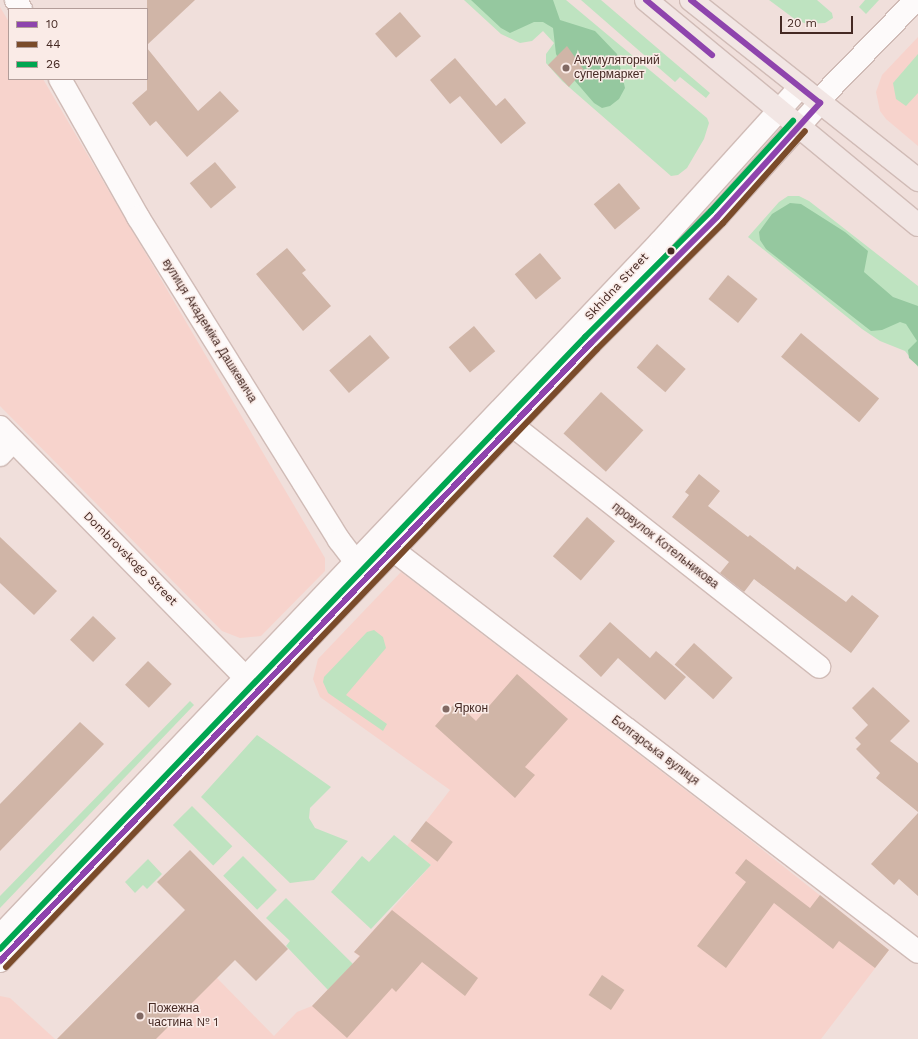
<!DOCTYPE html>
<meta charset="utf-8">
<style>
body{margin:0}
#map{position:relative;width:918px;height:1039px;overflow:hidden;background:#f0dfdb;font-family:"Work Sans",sans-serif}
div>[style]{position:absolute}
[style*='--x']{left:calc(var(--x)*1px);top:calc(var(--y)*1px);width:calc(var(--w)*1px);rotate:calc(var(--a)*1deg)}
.built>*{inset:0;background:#f7d3cc}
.green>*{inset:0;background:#bee3c0;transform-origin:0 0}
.forest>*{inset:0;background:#95c89f}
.building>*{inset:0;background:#d0b5a7;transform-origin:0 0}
.roads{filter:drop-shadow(1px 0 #d0bbb6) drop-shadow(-1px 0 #d0bbb6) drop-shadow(0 1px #d0bbb6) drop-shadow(0 -1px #d0bbb6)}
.street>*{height:22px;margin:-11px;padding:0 11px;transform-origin:11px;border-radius:11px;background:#fdfafa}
.secondary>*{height:22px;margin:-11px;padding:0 11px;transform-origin:11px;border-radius:11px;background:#fdfafa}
.primary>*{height:22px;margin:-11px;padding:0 11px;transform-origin:11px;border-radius:11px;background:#f2e6e4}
.bus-1>*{height:6px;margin:-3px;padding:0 3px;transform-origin:3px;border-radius:3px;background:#8e44ad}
.bus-2>*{height:6px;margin:-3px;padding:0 3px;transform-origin:3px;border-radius:3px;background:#7a4b2a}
.bus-3>*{height:6px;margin:-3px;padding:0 3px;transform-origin:3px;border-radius:3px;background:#00a651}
.dots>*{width:11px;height:11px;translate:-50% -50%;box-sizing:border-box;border:2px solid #faebe7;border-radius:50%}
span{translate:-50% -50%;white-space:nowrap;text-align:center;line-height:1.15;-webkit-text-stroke:3px #faebe7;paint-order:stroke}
.poi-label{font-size:12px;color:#452923}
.left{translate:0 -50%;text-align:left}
.street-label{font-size:12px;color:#452923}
.legend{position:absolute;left:8px;top:8px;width:140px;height:72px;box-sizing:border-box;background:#faebe7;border:1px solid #b29d99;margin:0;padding:5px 7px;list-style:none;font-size:12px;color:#452923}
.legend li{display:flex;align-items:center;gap:8px;height:20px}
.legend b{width:20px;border:1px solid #b29d99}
.scale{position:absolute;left:780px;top:16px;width:73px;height:18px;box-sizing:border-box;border:2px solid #452923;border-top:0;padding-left:5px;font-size:12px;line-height:14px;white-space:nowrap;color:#452923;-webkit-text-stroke:3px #faebe7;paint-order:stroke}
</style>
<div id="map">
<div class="built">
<i style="clip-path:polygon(0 7px,9px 22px,9px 79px,43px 79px,325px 558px,325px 571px,261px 636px,240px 638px,222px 631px,0 406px)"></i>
<i style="clip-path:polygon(918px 37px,918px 146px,886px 119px,880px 111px,876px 92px,882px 75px)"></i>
<i style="clip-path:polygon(401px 572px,731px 825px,889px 950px,821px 1039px,57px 1039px,168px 928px,274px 1036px,297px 1012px,312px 1006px,353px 964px,359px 956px,354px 952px,431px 865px,407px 846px,450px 790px,320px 697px,313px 679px,318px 659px)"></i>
<i style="clip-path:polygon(0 996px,10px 998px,55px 1039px,0 1039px)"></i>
</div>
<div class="green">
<i style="clip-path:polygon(464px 0,566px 0,707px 118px,709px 123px,704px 139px,687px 168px,678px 175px,671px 176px,562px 81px,546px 63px,546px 54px,554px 43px,543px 31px,532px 41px,520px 43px,501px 34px)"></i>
<i style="clip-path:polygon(581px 0,601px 0,710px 93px,706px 98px,680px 77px,675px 82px)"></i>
<i style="clip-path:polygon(769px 0,817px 0,832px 13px,833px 18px,825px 23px,807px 24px,796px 20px)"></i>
<i style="clip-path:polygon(865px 0,879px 0,866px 14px,859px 7px)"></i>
<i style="clip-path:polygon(918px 54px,918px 93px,906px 106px,896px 99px,893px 83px)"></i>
<i style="clip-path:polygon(788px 196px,799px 196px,809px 201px,918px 286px,918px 367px,905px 351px,880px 341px,862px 329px,748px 237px,779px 202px)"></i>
<i style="clip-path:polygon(374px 630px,383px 637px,386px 648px,346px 695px,387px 724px,383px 731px,328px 693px,323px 682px,324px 677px,367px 632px)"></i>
<i style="clip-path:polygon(190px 701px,194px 705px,0 908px,0 896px)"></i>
<i style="clip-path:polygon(257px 735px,331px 787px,310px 808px,309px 818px,315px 828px,348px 841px,314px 880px,290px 883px,201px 797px)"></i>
<i style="left:192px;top:806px;width:57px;height:27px;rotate:45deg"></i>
<i style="clip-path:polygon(394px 835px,431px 865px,371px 929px,331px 892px,362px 856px,369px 862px)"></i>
<i style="left:243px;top:856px;width:48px;height:28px;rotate:45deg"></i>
<i style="clip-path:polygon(148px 859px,162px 874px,147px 889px,143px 885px,135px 893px,125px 882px)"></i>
<i style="clip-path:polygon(286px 898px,353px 964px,328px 990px,286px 946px,290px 941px,266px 918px)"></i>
</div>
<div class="forest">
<i style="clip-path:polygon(471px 0,553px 0,560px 20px,595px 31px,617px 54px,625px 88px,619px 99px,610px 106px,602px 108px,594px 103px,562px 66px,556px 54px,553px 28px,543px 22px,534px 22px,510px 33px,501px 28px)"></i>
<i style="clip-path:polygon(790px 203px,801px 204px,845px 232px,868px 251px,864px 272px,893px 297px,918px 306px,918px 366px,909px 358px,908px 350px,917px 341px,906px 324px,900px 322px,882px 330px,871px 331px,766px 249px,760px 240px,759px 232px,772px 214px)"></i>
</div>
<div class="building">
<i style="clip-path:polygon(147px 0,195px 0,147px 45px)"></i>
<i style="left:400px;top:12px;width:32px;height:33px;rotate:49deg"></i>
<i style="clip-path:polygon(567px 46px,584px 70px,569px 87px,548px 65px)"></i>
<i style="clip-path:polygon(147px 48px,198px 111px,220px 91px,239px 111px,187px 157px,156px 121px,150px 126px,132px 103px,147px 90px)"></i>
<i style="clip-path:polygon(455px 58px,496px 106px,505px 98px,526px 123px,501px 144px,460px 96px,450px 104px,430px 80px)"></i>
<i style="left:215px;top:162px;width:33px;height:33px;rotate:50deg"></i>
<i style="left:619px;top:183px;width:33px;height:33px;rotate:50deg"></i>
<i style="clip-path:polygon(287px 248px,306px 270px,302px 273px,331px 306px,303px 331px,256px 274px)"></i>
<i style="left:540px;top:253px;width:33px;height:33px;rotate:50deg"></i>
<i style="left:728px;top:275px;width:38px;height:31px;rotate:39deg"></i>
<i style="left:474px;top:326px;width:33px;height:33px;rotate:50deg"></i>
<i style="left:801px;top:333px;width:102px;height:31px;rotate:40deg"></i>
<i style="left:370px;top:335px;width:30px;height:54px;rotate:49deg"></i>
<i style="left:657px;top:344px;width:38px;height:31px;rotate:41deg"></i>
<i style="left:601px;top:392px;width:57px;height:56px;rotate:42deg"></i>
<i style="clip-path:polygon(699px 474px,720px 491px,708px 506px,748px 537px,750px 535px,795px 570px,797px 566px,846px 602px,852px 595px,879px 616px,851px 653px,754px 579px,744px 592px,720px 573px,729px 562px,672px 517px,689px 495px,685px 492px)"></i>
<i style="left:587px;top:517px;width:37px;height:52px;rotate:41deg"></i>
<i style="clip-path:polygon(0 537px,57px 591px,34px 615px,0 583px)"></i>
<i style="left:93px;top:616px;width:32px;height:33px;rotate:44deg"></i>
<i style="clip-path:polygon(610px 622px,650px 658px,656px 651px,686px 677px,665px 700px,618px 658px,601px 677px,579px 656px)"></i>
<i style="left:694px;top:643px;width:52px;height:29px;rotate:42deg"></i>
<i style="left:148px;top:661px;width:33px;height:33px;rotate:44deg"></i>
<i style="clip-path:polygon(517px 674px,568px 719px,525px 767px,535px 775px,515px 798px,435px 726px,456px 702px,476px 721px)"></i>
<i style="clip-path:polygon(873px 687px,910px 721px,890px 741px,918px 763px,918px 812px,876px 778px,880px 773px,856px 749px,861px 744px,855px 738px,868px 725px,852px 708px)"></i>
<i style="clip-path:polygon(80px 722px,104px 744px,0 851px,0 804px)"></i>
<i style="clip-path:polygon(918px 813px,918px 896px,899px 879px,894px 885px,871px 864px)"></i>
<i style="left:426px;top:821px;width:34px;height:25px;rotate:38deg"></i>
<i style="clip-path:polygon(190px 850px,288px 949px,256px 981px,235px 960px,156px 1039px,57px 1039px,185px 910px,157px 882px)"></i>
<i style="clip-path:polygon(746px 859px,810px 908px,820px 895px,889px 950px,875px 968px,839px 941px,833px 949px,774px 903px,726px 968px,697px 946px,746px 882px,735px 873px)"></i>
<i style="clip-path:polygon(392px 910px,478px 978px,465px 996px,422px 962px,396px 992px,392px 988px,347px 1038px,312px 1006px,360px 956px,354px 952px)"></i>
<i style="left:602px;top:975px;width:27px;height:24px;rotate:34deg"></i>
</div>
<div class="roads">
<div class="street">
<i style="--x:818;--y:101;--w:141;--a:-45.9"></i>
<i style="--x:512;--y:425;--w:391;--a:38.2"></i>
<i style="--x:0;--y:455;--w:19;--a:-47"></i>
<i style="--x:393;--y:550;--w:661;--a:37.44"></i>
</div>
<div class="secondary">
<i style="--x:16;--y:0;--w:10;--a:61"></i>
<i style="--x:60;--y:79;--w:159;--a:60.5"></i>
<i style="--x:138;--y:217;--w:380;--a:58.1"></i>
<i style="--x:339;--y:540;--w:43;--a:52.6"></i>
<i style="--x:0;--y:427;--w:367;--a:45.6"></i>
<i style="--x:0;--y:936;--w:958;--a:-46.44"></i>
<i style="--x:660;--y:242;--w:209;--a:-47.9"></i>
<i style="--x:0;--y:961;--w:855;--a:-46.28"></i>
<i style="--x:591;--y:343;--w:178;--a:-45"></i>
<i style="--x:717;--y:217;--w:154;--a:-47.9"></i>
</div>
<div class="primary">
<i style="--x:646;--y:0;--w:353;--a:39.6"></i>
<i style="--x:691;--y:0;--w:290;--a:38.4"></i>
</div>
</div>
<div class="bus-1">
<i style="--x:646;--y:0;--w:86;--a:39.8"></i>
<i style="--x:0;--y:961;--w:855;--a:-46.28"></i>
<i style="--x:591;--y:343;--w:178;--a:-45"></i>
<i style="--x:717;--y:217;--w:154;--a:-47.9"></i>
<i style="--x:820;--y:103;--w:165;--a:-141.4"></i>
</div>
<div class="bus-2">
<i style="--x:6;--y:967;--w:855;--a:-46.28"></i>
<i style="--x:597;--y:349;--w:178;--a:-45"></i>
<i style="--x:723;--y:223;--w:123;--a:-48.3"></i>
</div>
<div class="bus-3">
<i style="--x:0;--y:949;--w:847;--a:-46.29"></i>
<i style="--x:585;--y:337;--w:178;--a:-45"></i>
<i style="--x:711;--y:211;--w:122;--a:-47.7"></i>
</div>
<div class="dots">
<i style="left:566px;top:68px;background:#816963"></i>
<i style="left:671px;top:251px;background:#452923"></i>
<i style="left:446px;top:709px;background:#816963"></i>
<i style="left:140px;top:1016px;background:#816963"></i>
</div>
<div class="poi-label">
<span class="left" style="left:574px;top:68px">Акумуляторний<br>супермаркет</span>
<span class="left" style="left:454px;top:709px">Яркон</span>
<span class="left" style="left:148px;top:1016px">Пожежна<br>частина № 1</span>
</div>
<div class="street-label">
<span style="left:617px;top:287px;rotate:-47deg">Skhidna Street</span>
<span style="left:209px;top:331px;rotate:58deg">вулиця Академіка Дашкевича</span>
<span style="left:665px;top:546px;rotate:38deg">провулок Котельникова</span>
<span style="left:130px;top:559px;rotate:45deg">Dombrovskogo Street</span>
<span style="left:655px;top:751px;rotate:37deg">Болгарська вулиця</span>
</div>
<ul class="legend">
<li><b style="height:5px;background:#8e44ad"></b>10</li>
<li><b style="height:5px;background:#7a4b2a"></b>44</li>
<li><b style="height:5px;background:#00a651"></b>26</li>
</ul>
<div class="scale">20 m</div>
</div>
